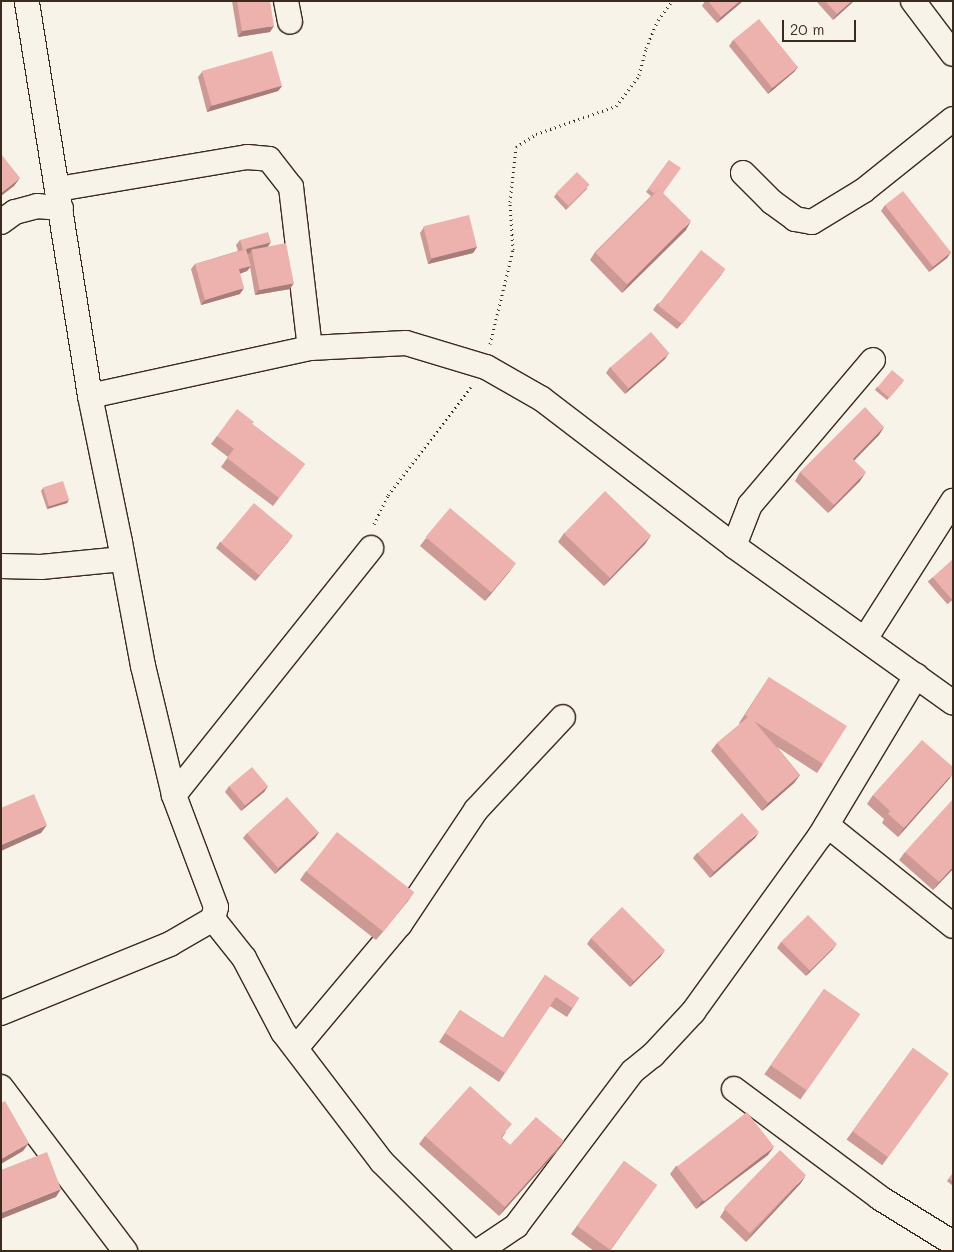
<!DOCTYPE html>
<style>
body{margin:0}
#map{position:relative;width:954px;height:1252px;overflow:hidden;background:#f7f3e8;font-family:Mali,sans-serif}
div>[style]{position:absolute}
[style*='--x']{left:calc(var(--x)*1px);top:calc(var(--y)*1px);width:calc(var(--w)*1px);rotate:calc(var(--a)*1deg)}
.path>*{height:3px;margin-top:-1.5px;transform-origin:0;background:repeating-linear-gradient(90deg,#3b2a1e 0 1px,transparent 0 5px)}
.roads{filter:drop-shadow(1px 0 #3b2a1e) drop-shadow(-1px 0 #3b2a1e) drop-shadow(0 1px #3b2a1e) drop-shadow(0 -1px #3b2a1e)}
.street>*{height:24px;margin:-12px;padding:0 12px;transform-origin:12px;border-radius:12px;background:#f7f3e8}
.wall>*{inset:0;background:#cc9995;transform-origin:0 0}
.shaded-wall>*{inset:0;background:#a67d79}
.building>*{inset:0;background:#edb2ad;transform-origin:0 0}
span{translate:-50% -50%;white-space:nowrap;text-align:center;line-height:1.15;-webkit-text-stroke:4px #f7f3e8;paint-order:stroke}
.frame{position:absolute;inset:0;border:2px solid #3b2a1e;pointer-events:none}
.scale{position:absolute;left:782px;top:20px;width:74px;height:22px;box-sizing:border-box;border:2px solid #3b2a1e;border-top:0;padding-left:6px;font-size:15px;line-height:18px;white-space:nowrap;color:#3b2a1e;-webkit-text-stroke:4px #f7f3e8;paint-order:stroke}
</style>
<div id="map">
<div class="path">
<i style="--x:490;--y:344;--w:97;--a:-76.3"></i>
<i style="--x:513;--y:250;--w:48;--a:-93.6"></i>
<i style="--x:510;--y:202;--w:55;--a:-83.8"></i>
<i style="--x:516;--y:147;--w:24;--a:-33"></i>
<i style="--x:536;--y:134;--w:85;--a:-19.3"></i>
<i style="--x:616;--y:106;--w:39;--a:-53"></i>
<i style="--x:639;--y:75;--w:28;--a:-75"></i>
<i style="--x:646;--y:48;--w:30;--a:-67"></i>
<i style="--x:658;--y:20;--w:24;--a:-54"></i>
<i style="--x:374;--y:524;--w:32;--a:-64"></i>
<i style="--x:388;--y:495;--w:136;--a:-52.5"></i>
</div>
<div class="roads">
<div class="street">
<i style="--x:286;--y:1;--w:21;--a:79"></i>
<i style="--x:913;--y:1;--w:66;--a:53"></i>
<i style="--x:743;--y:173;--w:41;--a:45"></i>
<i style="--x:772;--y:202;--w:29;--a:36"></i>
<i style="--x:795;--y:219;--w:17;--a:10"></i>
<i style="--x:812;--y:222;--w:60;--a:-31.3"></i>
<i style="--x:863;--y:191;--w:115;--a:-38.7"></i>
<i style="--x:58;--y:189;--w:192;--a:-9.6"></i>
<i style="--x:247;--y:157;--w:22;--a:5"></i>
<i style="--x:269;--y:159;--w:36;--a:52"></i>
<i style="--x:291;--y:187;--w:162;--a:83.3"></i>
<i style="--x:1;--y:222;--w:17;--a:-36"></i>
<i style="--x:15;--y:212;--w:23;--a:-15"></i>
<i style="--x:37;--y:206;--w:24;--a:5"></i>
<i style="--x:90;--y:396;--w:225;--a:-12.3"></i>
<i style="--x:310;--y:348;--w:96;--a:-3"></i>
<i style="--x:406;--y:343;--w:84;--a:16.7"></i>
<i style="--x:486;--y:367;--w:64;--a:29.7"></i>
<i style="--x:542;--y:399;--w:242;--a:37.4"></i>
<i style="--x:734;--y:546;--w:269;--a:35.6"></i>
<i style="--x:734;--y:546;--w:44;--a:-68.7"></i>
<i style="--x:750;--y:505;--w:190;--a:-49.7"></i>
<i style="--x:1;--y:566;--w:40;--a:1.4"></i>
<i style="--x:41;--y:567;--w:82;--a:-5.6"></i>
<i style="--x:865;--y:639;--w:164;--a:-57.5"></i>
<i style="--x:174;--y:795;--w:316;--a:-51.4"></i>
<i style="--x:827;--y:825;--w:161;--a:38.7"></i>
<i style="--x:213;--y:919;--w:50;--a:51.5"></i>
<i style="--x:244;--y:958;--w:84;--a:62.2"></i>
<i style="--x:283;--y:1032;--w:163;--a:52.7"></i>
<i style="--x:382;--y:1162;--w:126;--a:45"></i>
<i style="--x:1;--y:1013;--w:183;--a:-22.2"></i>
<i style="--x:170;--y:944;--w:50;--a:-30.2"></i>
<i style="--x:213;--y:919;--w:12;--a:-76"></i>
<i style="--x:216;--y:907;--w:120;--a:-110.6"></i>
<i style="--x:174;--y:795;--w:133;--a:-103.5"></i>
<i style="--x:143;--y:666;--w:126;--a:-100.5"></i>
<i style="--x:120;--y:542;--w:149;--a:-101.6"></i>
<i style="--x:90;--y:396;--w:400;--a:-99.1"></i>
<i style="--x:296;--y:1048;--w:162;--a:-50"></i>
<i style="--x:400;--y:924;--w:137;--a:-56.3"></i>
<i style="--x:476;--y:810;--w:127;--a:-46.9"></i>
<i style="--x:1;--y:1087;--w:206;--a:52.9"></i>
<i style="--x:734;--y:1089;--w:182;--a:36.7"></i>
<i style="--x:880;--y:1198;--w:86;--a:31.7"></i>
<i style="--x:479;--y:1251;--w:45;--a:-34"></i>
<i style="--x:516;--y:1226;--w:194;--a:-53"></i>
<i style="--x:633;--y:1071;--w:26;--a:-39"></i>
<i style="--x:653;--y:1055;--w:59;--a:-47.1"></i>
<i style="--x:693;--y:1012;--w:217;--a:-54.2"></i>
<i style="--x:820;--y:836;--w:187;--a:-59"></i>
</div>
</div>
<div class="wall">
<i style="clip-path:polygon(232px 1px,270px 1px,270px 32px,238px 37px)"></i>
<i style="clip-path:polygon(705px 1px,743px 1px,717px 23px,702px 6px)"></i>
<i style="clip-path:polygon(816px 1px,854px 1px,833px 20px)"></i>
<i style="clip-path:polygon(733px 40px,798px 67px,794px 72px,768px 94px,729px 46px)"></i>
<i style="clip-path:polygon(202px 72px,282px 86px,278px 91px,207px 112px,198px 77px)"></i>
<i style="clip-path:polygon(669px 160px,663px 193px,686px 230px,622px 293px,590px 260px,595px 252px,651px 196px,646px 192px)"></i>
<i style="clip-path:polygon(588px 188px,566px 210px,554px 197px,556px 194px)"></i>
<i style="clip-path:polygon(885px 205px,951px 252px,947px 258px,929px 272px,881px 211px)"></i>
<i style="clip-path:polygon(424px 227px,477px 247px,473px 253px,428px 264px,420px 233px)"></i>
<i style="clip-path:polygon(240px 240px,268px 246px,290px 289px,255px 295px,250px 267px,247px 271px,240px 274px,240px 294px,201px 305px,191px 269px,195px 264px,238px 251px,236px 245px)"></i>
<i style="clip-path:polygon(721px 275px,677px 329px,653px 310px,657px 304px)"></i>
<i style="clip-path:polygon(665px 359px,625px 394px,606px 373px,610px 367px)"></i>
<i style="clip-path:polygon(902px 383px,887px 400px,875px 390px,877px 387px)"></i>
<i style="clip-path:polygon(252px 424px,305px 464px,273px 506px,221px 467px,228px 457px,211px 444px,217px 436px)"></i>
<i style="clip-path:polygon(884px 427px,879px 435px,854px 460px,860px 481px,828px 513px,795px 481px,800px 472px)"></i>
<i style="clip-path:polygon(43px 488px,67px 503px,47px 509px,41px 491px)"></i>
<i style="clip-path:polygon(564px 533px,651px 535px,645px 544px,604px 586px,558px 542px)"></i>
<i style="clip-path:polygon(426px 538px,510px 571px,485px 601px,420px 546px)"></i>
<i style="clip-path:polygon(289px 541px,255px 581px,216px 548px,220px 542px)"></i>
<i style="left:933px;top:577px;width:30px;height:7px;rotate:49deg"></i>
<i style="clip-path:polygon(769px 677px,823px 764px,817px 773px,777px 747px,800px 775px,794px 783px,762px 811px,711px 751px,717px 743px,740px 724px,739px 723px)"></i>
<i style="clip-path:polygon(950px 778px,898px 837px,882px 823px,884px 819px,867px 804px,873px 795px)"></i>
<i style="clip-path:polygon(229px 786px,268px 786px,264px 792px,241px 811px,225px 792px)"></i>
<i style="clip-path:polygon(319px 832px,315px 838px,275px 874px,243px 838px,247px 833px)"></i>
<i style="clip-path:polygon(755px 838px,710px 878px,693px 858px,697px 853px)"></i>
<i style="clip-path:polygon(905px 852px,953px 869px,933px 890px,899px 860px)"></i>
<i style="clip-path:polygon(306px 871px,414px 892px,376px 940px,300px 880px)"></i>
<i style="clip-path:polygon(591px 938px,661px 956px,630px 987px,587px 944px)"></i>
<i style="clip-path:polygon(781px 942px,833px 949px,806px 976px,777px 948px)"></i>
<i style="clip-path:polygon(545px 975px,579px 998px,567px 1017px,550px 1006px,499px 1082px,439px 1042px,460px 1010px,503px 1038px)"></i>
<i style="left:824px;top:989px;width:44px;height:104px;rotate:35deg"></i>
<i style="left:913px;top:1048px;width:44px;height:113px;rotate:36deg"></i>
<i style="clip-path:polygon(506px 1132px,502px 1138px,510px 1145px,558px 1150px,499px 1216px,419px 1144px,425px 1136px)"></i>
<i style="clip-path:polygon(768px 1155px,696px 1209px,670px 1174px,676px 1166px)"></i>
<i style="clip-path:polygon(624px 1161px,657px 1185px,610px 1251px,594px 1251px,571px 1234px)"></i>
<i style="clip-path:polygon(953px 1173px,953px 1186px,947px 1181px)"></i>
<i style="clip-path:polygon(801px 1183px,746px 1242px,720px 1217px,725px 1209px)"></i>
</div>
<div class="shaded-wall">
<i style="clip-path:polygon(740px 1px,743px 1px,717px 23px,721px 17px)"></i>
<i style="clip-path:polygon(852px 1px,854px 1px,833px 20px,837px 14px)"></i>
<i style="clip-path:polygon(274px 26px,270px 32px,238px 37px,242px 31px)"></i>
<i style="clip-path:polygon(798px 67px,794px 72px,768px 94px,772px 88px)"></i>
<i style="clip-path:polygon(282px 86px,278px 91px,207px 112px,211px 106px)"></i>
<i style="clip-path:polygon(20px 178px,14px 186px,1px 196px,1px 193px)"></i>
<i style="clip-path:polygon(691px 221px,686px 230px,622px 293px,628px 284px)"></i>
<i style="clip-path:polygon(271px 242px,267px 248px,252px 249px,250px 253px,242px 255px,246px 249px)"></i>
<i style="clip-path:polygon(477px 247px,473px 253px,428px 264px,432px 258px)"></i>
<i style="clip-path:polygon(951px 252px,947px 258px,929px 272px,933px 267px)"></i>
<i style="clip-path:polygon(251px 266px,247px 271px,235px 275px,239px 269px)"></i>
<i style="clip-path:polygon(725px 269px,721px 275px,677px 329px,681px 323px)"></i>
<i style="clip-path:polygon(294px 283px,290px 289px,255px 295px,259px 290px)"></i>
<i style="clip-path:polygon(244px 288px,240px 294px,201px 305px,205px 300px)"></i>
<i style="clip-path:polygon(669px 353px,665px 359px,625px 394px,629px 388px)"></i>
<i style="clip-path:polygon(884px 427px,879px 435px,847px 468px,853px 459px)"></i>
<i style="clip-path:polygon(866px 472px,860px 481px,828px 513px,834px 505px)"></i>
<i style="clip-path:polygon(69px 500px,67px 503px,47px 509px,49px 506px)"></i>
<i style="clip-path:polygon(651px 535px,645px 544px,604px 586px,610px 578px)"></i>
<i style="clip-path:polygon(293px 536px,289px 541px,255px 581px,259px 575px)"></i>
<i style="clip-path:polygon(516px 563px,510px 571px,485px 601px,491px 592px)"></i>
<i style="clip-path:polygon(953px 773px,950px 778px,898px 837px,904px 828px)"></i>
<i style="clip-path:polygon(800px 775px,794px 783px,762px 811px,768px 803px)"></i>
<i style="clip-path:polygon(268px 786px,264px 792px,241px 811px,245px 806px)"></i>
<i style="clip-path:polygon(47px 825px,41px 833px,1px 851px,1px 845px)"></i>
<i style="clip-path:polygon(319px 832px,315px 838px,275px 874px,279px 868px)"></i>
<i style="clip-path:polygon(759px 832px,755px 838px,710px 878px,714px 872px)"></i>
<i style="clip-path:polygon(953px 867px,953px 869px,933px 890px,939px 882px)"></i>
<i style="clip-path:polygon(414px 892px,408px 901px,376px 940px,382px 932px)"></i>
<i style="clip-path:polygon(837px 944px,833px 949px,806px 976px,810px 970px)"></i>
<i style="clip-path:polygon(665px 950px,661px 956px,630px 987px,634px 981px)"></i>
<i style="clip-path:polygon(564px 1141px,558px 1150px,499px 1216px,505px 1207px)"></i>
<i style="clip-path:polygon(29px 1143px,23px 1151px,1px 1164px,1px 1159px)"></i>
<i style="clip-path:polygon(774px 1147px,768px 1155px,696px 1209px,702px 1201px)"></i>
<i style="clip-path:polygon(806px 1175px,801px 1183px,746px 1242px,752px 1234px)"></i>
<i style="clip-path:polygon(61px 1189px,56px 1197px,1px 1219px,1px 1213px)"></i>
</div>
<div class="building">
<i style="clip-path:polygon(237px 1px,270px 1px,274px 26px,242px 31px)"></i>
<i style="clip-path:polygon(708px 1px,740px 1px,721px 17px)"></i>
<i style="clip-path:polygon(825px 1px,852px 1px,837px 14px)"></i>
<i style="left:759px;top:19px;width:62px;height:33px;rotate:51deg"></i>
<i style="left:272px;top:51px;width:36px;height:73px;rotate:74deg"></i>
<i style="clip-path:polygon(1px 154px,20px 178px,1px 193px)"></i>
<i style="clip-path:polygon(669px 160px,681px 168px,663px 193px,659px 189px,654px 193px,648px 189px)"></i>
<i style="left:577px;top:172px;width:18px;height:30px;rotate:45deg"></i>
<i style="left:659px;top:189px;width:45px;height:90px;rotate:45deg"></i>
<i style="left:903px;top:191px;width:78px;height:23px;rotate:52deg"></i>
<i style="left:469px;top:215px;width:33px;height:47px;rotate:76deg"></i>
<i style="clip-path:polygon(268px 232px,271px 242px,246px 249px,251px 266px,239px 269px,244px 288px,205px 300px,195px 264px,243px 250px,240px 240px)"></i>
<i style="left:286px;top:243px;width:41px;height:35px;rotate:79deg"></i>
<i style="left:701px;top:250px;width:31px;height:70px;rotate:38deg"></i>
<i style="left:651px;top:332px;width:28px;height:54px;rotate:49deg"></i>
<i style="left:892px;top:370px;width:16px;height:23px;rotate:40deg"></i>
<i style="clip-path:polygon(865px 407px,884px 427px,853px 459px,866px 472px,834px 505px,800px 472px)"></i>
<i style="clip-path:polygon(237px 409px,254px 422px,252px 424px,305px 464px,279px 498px,227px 458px,234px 449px,217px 436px)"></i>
<i style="left:63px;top:481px;width:20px;height:21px;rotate:72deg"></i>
<i style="left:605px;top:491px;width:64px;height:59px;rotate:44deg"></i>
<i style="left:254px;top:503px;width:51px;height:52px;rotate:40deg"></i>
<i style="left:450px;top:508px;width:86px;height:38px;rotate:40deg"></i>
<i style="clip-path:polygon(953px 559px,953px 598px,952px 599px,933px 577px)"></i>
<i style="clip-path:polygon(769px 677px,847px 726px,823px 764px,754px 721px,800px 775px,768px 803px,717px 743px,748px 717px,745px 715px)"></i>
<i style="clip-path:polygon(922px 740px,953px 767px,953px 773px,904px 828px,888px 814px,890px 811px,873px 795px)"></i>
<i style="left:252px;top:767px;width:25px;height:30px;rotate:50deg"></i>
<i style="clip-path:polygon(34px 794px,47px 825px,1px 845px,1px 808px)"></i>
<i style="left:287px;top:797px;width:47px;height:54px;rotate:48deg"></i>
<i style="clip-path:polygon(953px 799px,953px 867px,939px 882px,905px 852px)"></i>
<i style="left:742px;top:813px;width:25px;height:60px;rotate:48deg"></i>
<i style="left:337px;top:832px;width:98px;height:50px;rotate:38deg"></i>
<i style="left:622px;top:907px;width:61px;height:44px;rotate:45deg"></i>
<i style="left:808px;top:915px;width:41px;height:38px;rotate:45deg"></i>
<i style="clip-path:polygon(545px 975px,579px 998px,572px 1008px,556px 997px,505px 1073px,445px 1033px,460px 1010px,503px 1038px)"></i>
<i style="left:824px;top:989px;width:44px;height:93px;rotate:35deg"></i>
<i style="left:913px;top:1048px;width:44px;height:103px;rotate:36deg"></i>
<i style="clip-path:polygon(470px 1086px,512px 1124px,501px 1137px,510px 1145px,536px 1117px,564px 1141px,505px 1207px,425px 1136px)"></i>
<i style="clip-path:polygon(5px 1101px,29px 1143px,1px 1159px,1px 1103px)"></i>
<i style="left:747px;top:1112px;width:44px;height:89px;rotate:52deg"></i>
<i style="left:780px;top:1150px;width:36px;height:81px;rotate:44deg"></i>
<i style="clip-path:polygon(47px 1152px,61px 1189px,1px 1213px,1px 1170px)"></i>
<i style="left:624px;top:1161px;width:41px;height:80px;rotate:36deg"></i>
<i style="clip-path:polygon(953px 1173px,953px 1182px,949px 1178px)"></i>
</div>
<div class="frame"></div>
<div class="scale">20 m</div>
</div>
